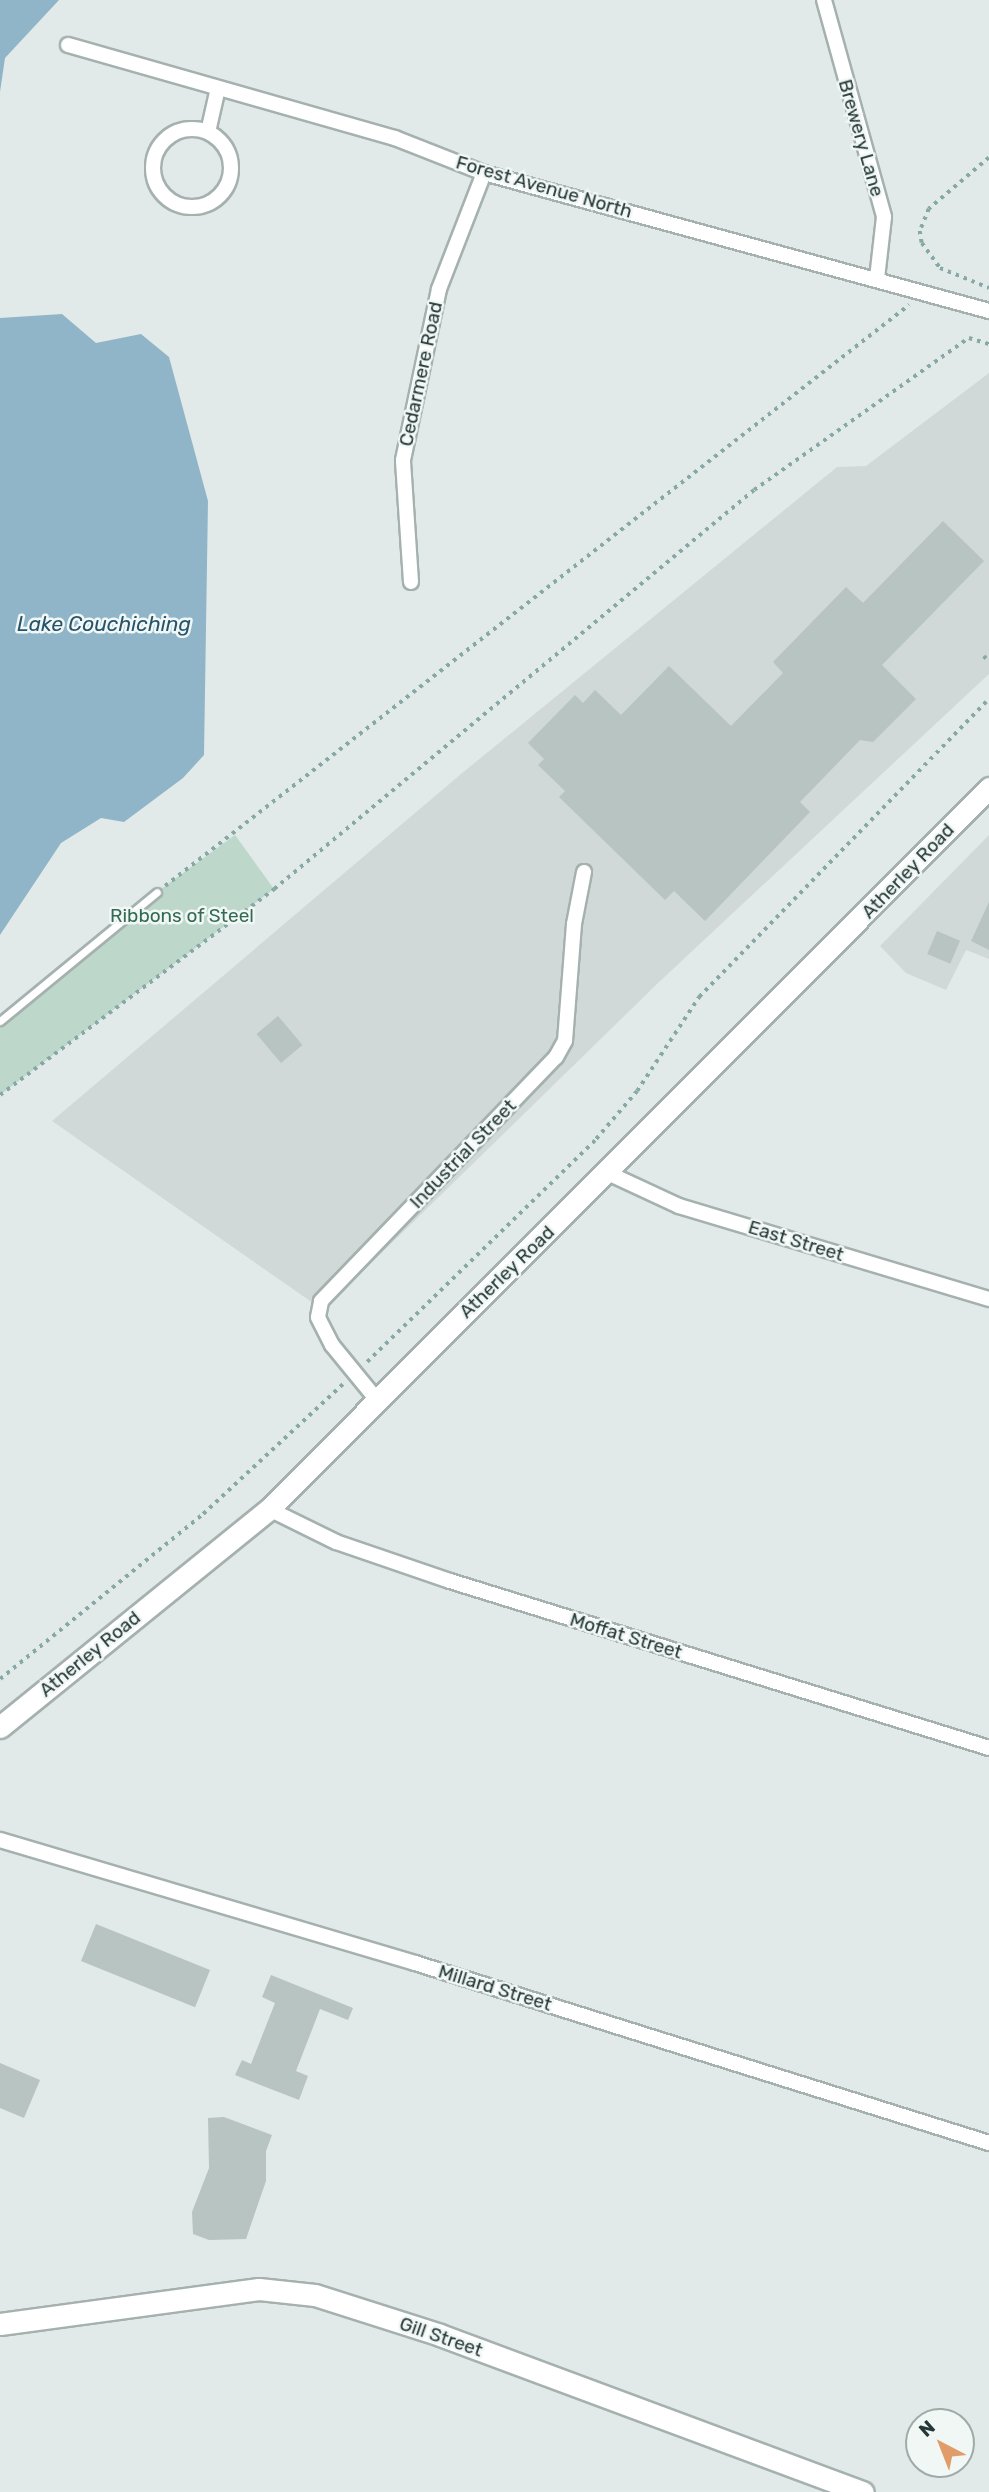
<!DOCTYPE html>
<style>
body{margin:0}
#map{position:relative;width:989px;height:2492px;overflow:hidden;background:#e1eae8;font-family:Rubik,sans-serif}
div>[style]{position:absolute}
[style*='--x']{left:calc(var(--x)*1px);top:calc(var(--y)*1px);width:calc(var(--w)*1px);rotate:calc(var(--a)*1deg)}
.built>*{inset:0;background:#d0d9d7}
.green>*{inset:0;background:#bdd8ca}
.water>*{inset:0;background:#90b5c8}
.building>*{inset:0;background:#b7c4c1;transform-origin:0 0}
.path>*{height:3.5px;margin-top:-1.75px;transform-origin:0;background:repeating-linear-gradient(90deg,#86a9a5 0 3.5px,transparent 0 8.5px)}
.roads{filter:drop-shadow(2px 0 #a5b1af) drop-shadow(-2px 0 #a5b1af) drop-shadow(0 2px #a5b1af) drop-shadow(0 -2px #a5b1af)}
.lane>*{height:7px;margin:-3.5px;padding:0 3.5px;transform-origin:3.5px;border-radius:3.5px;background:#fff}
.street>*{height:14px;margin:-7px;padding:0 7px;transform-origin:7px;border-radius:7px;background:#fff}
.street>.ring{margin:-7px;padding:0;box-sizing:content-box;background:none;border:14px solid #fff;border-radius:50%}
.secondary>*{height:21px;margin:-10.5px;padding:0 10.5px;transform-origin:10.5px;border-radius:10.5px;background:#fff}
span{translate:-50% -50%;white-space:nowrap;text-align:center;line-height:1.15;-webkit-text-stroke:5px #f1f7f5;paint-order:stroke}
.street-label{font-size:19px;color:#243837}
.park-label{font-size:19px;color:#336a53}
.water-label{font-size:21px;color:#26536c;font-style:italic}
.north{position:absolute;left:905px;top:2408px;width:70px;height:70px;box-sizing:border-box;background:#f1f7f5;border:2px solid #9faba9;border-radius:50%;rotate:318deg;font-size:19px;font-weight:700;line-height:28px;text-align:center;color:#243837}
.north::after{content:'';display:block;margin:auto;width:24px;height:32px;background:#e09d69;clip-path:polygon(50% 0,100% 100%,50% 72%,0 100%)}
</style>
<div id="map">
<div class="built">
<i style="clip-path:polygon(989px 373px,989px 674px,658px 983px,323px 1310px,52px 1121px,461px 774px,837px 467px,866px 466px)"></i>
<i style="clip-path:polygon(989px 835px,989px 959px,966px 950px,946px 990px,906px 973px,880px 946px)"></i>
</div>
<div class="green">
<i style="clip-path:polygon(235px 835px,274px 889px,0 1095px,0 1021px,157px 892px)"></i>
</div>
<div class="water">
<i style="clip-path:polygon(0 0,59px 0,5px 58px,0 92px)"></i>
<i style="clip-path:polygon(62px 314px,96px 343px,141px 334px,169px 357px,208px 501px,204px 755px,183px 778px,124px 822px,101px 818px,61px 843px,0 935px,0 318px)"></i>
</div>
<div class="building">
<i style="clip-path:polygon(943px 521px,984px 561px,882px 665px,916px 699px,873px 742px,860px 740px,800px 802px,810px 812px,705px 921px,674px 891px,665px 900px,559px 797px,565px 791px,538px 765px,544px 759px,528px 743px,575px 695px,583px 703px,595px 690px,621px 715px,669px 666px,731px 726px,783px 673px,773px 662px,846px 587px,863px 603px)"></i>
<i style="clip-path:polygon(989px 902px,989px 950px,971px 941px)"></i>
<i style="left:937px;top:931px;width:25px;height:25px;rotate:23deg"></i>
<i style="left:278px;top:1016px;width:38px;height:28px;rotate:50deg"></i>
<i style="left:96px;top:1924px;width:123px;height:40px;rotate:22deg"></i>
<i style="clip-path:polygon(271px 1975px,353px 2008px,348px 2020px,320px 2009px,296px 2071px,308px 2076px,299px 2100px,235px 2075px,242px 2060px,251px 2064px,275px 2003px,262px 1997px)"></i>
<i style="clip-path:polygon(0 2063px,40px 2080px,24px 2118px,0 2108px)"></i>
<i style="clip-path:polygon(224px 2117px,272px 2135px,266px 2151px,266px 2181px,246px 2239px,209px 2240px,193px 2234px,192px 2212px,209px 2168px,208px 2118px)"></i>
</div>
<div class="path">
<i style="--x:989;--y:158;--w:79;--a:139.6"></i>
<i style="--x:929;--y:209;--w:24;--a:112"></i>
<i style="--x:920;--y:231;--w:12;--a:81"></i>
<i style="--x:922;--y:243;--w:31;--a:54"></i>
<i style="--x:940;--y:268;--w:53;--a:22.2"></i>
<i style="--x:984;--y:656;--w:8;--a:50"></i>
<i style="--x:165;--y:886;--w:944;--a:-37.99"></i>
<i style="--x:0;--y:1095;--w:343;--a:-36.9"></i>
<i style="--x:274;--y:889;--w:624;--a:-39.74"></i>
<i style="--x:754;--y:490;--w:263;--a:-35.3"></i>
<i style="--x:969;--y:338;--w:21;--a:17"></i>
<i style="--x:367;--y:1362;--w:320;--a:-44.2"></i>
<i style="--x:596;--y:1139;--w:63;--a:-49.5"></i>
<i style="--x:637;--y:1091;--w:113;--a:-56.6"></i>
<i style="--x:699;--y:997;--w:416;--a:-45.8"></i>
<i style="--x:0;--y:1679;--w:262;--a:-39.1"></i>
<i style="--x:203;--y:1514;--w:191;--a:-42.9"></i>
</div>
<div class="roads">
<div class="lane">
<i style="--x:0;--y:1021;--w:203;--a:-39.4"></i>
</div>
<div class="street">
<i style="--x:824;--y:0;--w:225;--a:74.5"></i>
<i style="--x:884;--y:217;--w:61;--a:96.5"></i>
<i style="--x:68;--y:45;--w:340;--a:15.9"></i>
<i style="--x:395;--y:138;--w:96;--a:21.5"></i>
<i style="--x:484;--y:173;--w:524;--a:15.28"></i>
<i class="ring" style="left:153px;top:129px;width:64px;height:64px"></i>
<i style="--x:208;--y:132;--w:45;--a:-77.2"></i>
<i style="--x:411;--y:582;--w:122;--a:-93.8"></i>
<i style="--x:403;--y:460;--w:175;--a:-78.1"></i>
<i style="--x:439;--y:289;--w:124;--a:-68.8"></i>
<i style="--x:608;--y:1173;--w:78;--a:24.9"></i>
<i style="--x:679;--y:1206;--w:324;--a:16.7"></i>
<i style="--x:377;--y:1400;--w:71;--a:-129.3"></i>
<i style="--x:332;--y:1345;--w:31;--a:-117"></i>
<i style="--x:318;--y:1317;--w:16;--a:-79"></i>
<i style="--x:321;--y:1301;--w:339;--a:-46.1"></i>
<i style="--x:556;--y:1057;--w:18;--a:-61"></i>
<i style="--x:565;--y:1041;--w:117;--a:-85.6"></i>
<i style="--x:574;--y:924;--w:53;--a:-79.1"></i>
<i style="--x:269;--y:1509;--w:75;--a:26.2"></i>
<i style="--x:336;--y:1542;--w:120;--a:18.9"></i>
<i style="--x:450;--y:1581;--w:564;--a:17.21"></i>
<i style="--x:0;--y:1840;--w:433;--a:16.5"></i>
<i style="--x:415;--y:1963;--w:602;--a:17.41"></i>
</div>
<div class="secondary">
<i style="--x:0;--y:1727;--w:346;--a:-39"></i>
<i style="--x:269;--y:1509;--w:1019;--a:-45.04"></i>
<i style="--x:0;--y:2324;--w:261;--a:-7.7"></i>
<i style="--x:259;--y:2289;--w:56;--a:6.1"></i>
<i style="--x:315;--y:2295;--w:131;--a:17.7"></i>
<i style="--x:440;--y:2335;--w:451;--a:20.4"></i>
</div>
</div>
<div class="street-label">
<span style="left:861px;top:138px;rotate:74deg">Brewery Lane</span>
<span style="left:544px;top:187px;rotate:16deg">Forest Avenue North</span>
<span style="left:421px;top:374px;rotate:-78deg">Cedarmere Road</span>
<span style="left:908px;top:871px;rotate:-46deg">Atherley Road</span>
<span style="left:463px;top:1154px;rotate:-46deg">Industrial Street</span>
<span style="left:796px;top:1241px;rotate:17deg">East Street</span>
<span style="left:507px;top:1272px;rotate:-44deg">Atherley Road</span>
<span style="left:626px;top:1636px;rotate:17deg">Moffat Street</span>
<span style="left:90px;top:1654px;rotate:-39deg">Atherley Road</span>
<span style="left:495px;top:1988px;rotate:17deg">Millard Street</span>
<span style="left:441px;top:2337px;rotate:19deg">Gill Street</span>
</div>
<div class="park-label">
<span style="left:182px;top:916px">Ribbons of Steel</span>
</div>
<div class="water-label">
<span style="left:104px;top:624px">Lake Couchiching</span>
</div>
<div class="north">N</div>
</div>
